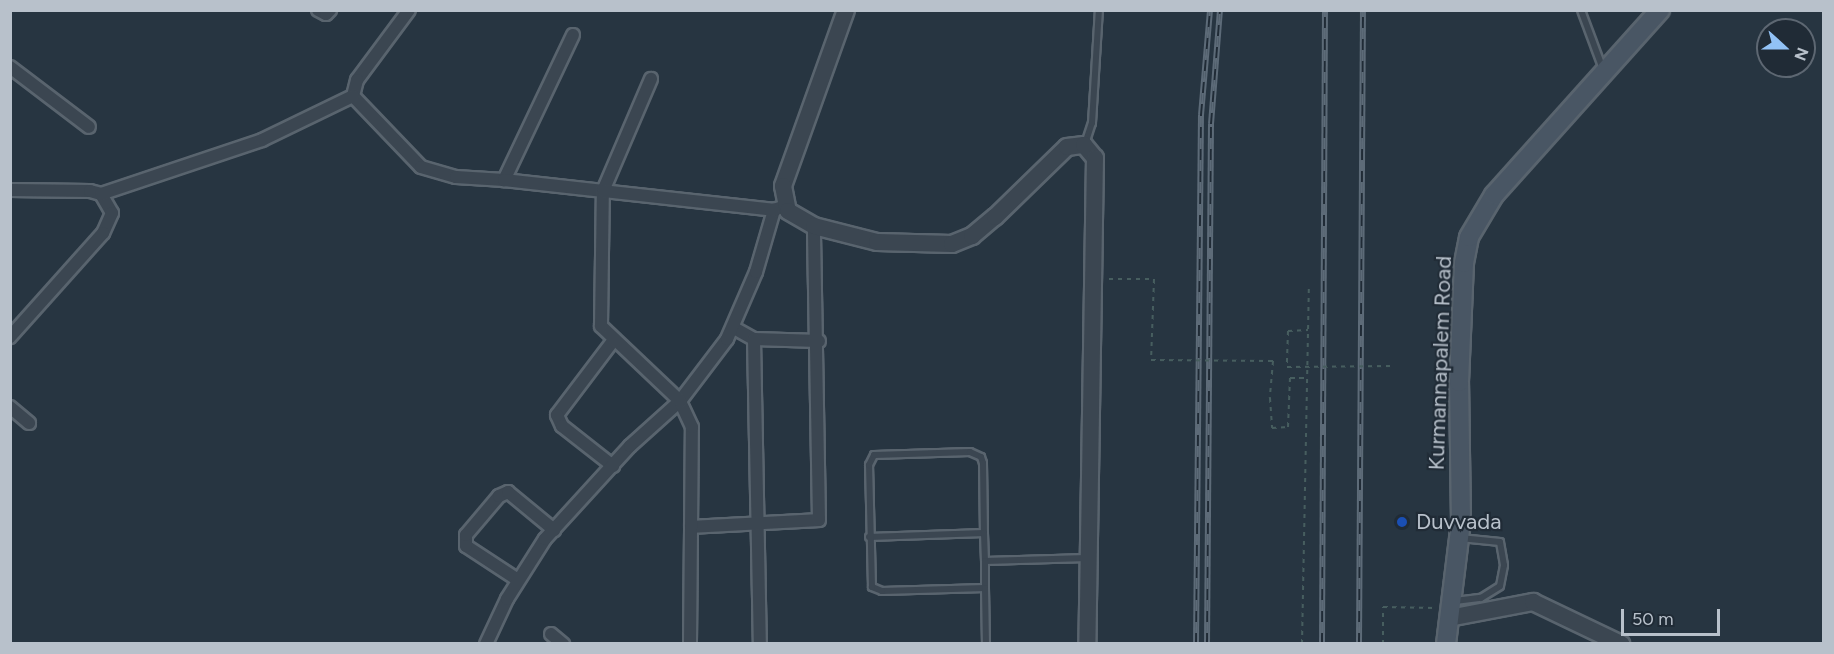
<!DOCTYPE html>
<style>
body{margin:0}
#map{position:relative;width:1834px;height:654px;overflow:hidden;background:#273541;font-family:Figtree,sans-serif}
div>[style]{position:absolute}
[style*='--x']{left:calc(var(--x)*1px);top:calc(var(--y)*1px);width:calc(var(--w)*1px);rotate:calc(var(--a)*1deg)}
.path>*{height:2px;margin-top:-1px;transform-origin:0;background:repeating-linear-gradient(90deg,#475e5f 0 4.5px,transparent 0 9px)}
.roads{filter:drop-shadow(2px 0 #59646e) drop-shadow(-2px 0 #59646e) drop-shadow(0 2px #59646e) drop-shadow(0 -2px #59646e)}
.service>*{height:6px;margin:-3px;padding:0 3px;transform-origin:3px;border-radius:3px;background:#3b4651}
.minor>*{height:12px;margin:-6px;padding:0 6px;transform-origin:6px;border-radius:6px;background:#3b4651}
.tertiary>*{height:16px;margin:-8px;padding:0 8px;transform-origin:8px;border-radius:8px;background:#3b4651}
.secondary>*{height:18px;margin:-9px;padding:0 9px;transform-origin:9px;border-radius:9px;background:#495664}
.rail>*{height:6px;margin-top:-3px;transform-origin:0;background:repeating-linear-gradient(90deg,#202b36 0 11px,#5d6b78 0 22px);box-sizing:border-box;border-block:2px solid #5d6b78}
.path-bridge>*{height:2px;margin-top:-1px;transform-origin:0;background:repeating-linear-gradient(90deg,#475e5f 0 4.5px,transparent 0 9px)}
.dots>*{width:16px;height:16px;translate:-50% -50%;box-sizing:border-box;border:3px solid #202b36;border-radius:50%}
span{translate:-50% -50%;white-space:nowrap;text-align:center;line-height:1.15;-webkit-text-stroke:4.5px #202b36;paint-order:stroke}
.street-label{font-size:22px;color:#b8c1cb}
.poi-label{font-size:22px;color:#b8c1cb}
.left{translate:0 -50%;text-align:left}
.frame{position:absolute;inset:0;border:12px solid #b8c1cb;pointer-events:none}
.north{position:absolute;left:1756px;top:18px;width:60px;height:60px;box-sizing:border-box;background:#202b36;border:2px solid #5d6772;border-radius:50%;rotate:111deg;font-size:16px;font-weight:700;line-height:24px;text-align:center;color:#b8c1cb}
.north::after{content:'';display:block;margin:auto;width:21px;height:27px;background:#92c2f6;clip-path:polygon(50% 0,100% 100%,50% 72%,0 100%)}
.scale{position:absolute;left:1621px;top:609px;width:99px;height:27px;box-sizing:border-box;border:3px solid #b8c1cb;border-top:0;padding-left:8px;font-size:18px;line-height:21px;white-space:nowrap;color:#b8c1cb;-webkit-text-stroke:4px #202b36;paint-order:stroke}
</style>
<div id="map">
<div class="path">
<i style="--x:1109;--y:279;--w:45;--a:0"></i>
<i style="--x:1288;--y:331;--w:20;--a:-3"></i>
<i style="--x:1270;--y:398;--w:30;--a:86"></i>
<i style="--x:1272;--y:428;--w:16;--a:-4"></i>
<i style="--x:1288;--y:427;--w:49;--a:-87.7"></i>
<i style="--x:1290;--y:378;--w:17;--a:0"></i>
<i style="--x:1302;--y:644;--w:357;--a:-88.9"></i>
<i style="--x:1383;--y:644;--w:37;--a:-90"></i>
<i style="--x:1383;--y:607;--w:53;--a:1.1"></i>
</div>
<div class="roads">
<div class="service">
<i style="--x:1581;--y:10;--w:63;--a:69.6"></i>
<i style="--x:1085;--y:144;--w:22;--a:-72"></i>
<i style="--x:1092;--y:123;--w:113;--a:-86.5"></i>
<i style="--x:869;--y:537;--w:115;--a:-2"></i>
<i style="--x:985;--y:561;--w:102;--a:-1.7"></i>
<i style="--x:985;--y:588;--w:103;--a:178.3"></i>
<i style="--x:882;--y:591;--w:11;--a:-158"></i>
<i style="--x:872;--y:587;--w:122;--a:-91.4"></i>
<i style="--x:869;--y:465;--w:11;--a:-63"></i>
<i style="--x:874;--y:455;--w:96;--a:-1.8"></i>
<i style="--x:970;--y:452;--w:12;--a:24"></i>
<i style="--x:981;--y:457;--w:6;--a:72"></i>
<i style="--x:983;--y:463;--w:70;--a:89.2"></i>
<i style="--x:984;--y:533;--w:28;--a:88"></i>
<i style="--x:985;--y:561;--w:27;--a:90"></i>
<i style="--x:985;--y:588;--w:56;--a:89"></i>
<i style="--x:1455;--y:601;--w:26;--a:-7"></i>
<i style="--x:1481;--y:598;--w:22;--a:-32"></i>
<i style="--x:1500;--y:586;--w:21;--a:-79"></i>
<i style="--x:1504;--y:565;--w:23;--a:-100"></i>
<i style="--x:1500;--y:542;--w:40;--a:-174.3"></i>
</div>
<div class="minor">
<i style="--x:318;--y:10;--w:9;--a:27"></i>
<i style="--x:326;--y:14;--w:6;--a:-45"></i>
<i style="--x:409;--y:10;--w:87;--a:126.6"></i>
<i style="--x:357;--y:80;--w:16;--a:104"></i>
<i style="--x:353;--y:96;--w:98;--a:46.2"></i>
<i style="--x:421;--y:167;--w:36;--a:16"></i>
<i style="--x:456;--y:177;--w:48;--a:3.6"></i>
<i style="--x:573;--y:35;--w:161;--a:115.4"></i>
<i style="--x:504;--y:180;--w:100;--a:6.3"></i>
<i style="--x:603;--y:191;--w:122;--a:-66.8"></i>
<i style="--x:10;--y:67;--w:99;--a:37.2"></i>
<i style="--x:10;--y:190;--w:80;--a:0.7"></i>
<i style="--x:90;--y:191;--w:11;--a:15"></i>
<i style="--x:101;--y:194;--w:22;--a:60"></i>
<i style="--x:112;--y:213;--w:22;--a:114"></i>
<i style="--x:103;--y:233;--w:140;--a:131.8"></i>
<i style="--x:101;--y:194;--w:170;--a:-18.5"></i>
<i style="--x:262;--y:140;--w:101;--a:-25.8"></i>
<i style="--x:734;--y:328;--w:23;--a:29"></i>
<i style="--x:754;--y:339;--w:65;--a:1.8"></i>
<i style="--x:754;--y:339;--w:305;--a:88.9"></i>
<i style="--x:613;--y:341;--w:93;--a:127.1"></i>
<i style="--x:557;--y:415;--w:12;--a:66"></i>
<i style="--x:562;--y:426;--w:65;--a:38.1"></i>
<i style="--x:10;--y:407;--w:25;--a:40"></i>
<i style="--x:691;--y:527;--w:128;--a:-3.1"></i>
<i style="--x:819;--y:520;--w:294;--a:-91"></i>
<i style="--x:518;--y:580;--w:62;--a:-146.8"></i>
<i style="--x:466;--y:546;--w:11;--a:-90"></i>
<i style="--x:466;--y:535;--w:51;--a:-49.8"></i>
<i style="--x:499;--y:496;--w:10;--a:-24"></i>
<i style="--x:508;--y:492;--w:60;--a:39.6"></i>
<i style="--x:551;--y:634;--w:16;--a:40"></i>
<i style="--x:486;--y:644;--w:50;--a:-65"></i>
<i style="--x:507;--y:599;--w:71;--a:-57.7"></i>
<i style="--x:545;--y:539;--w:126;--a:-47.6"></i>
<i style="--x:630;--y:446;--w:67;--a:-42"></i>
<i style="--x:680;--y:401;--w:78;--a:-52.8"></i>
<i style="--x:727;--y:339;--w:73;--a:-66.6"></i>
<i style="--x:756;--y:272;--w:65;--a:-73.8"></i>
<i style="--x:774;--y:210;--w:9;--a:-21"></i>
<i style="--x:690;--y:644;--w:217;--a:-89.5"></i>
<i style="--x:692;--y:427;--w:29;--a:-115"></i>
<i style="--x:680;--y:401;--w:109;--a:-136.5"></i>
<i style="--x:601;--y:326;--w:135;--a:-89.2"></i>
<i style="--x:603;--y:191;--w:172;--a:6.3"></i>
</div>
<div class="tertiary">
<i style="--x:846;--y:10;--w:187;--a:109.7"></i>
<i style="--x:783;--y:186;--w:25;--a:79"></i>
<i style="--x:788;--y:211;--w:30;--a:30"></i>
<i style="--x:814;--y:226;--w:65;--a:14.3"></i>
<i style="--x:877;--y:242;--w:75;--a:1.5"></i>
<i style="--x:952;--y:244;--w:22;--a:-22"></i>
<i style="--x:972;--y:236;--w:30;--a:-40"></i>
<i style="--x:995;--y:217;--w:100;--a:-44.2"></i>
<i style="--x:1067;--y:147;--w:17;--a:-7"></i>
<i style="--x:1084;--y:145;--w:17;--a:50"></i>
<i style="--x:1095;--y:158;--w:486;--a:90.9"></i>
<i style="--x:1449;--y:618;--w:86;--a:-10.8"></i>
<i style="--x:1533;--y:602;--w:98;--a:25.5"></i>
</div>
<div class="secondary">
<i style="--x:1446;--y:644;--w:123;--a:-83"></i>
<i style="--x:1461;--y:522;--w:140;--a:-90.8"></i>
<i style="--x:1459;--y:382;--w:119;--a:-87.6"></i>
<i style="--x:1464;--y:263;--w:26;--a:-79"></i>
<i style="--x:1469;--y:237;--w:49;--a:-59.2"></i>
<i style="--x:1494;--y:195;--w:249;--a:-48.1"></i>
</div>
</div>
<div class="rail">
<i style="--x:1196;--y:644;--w:529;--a:-89.46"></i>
<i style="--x:1201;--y:115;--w:105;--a:-85.1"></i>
<i style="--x:1207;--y:644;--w:520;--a:-89.56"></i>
<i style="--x:1211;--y:124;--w:114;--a:-85.5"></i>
<i style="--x:1322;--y:644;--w:634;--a:-89.73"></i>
<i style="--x:1359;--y:644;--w:634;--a:-89.64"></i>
</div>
<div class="path-bridge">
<i style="--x:1154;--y:279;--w:81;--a:92.1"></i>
<i style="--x:1151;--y:360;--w:122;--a:0.5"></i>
<i style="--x:1273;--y:361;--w:37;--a:95"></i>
<i style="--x:1288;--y:331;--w:36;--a:92"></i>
<i style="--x:1287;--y:367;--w:106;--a:-0.5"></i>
</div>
<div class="dots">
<i style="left:1402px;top:522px;background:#1a4fb4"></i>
</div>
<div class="street-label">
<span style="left:1440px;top:363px;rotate:-88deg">Kurmannapalem Road</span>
</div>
<div class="poi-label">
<span class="left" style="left:1416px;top:522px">Duvvada</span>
</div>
<div class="frame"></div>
<div class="north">N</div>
<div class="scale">50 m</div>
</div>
